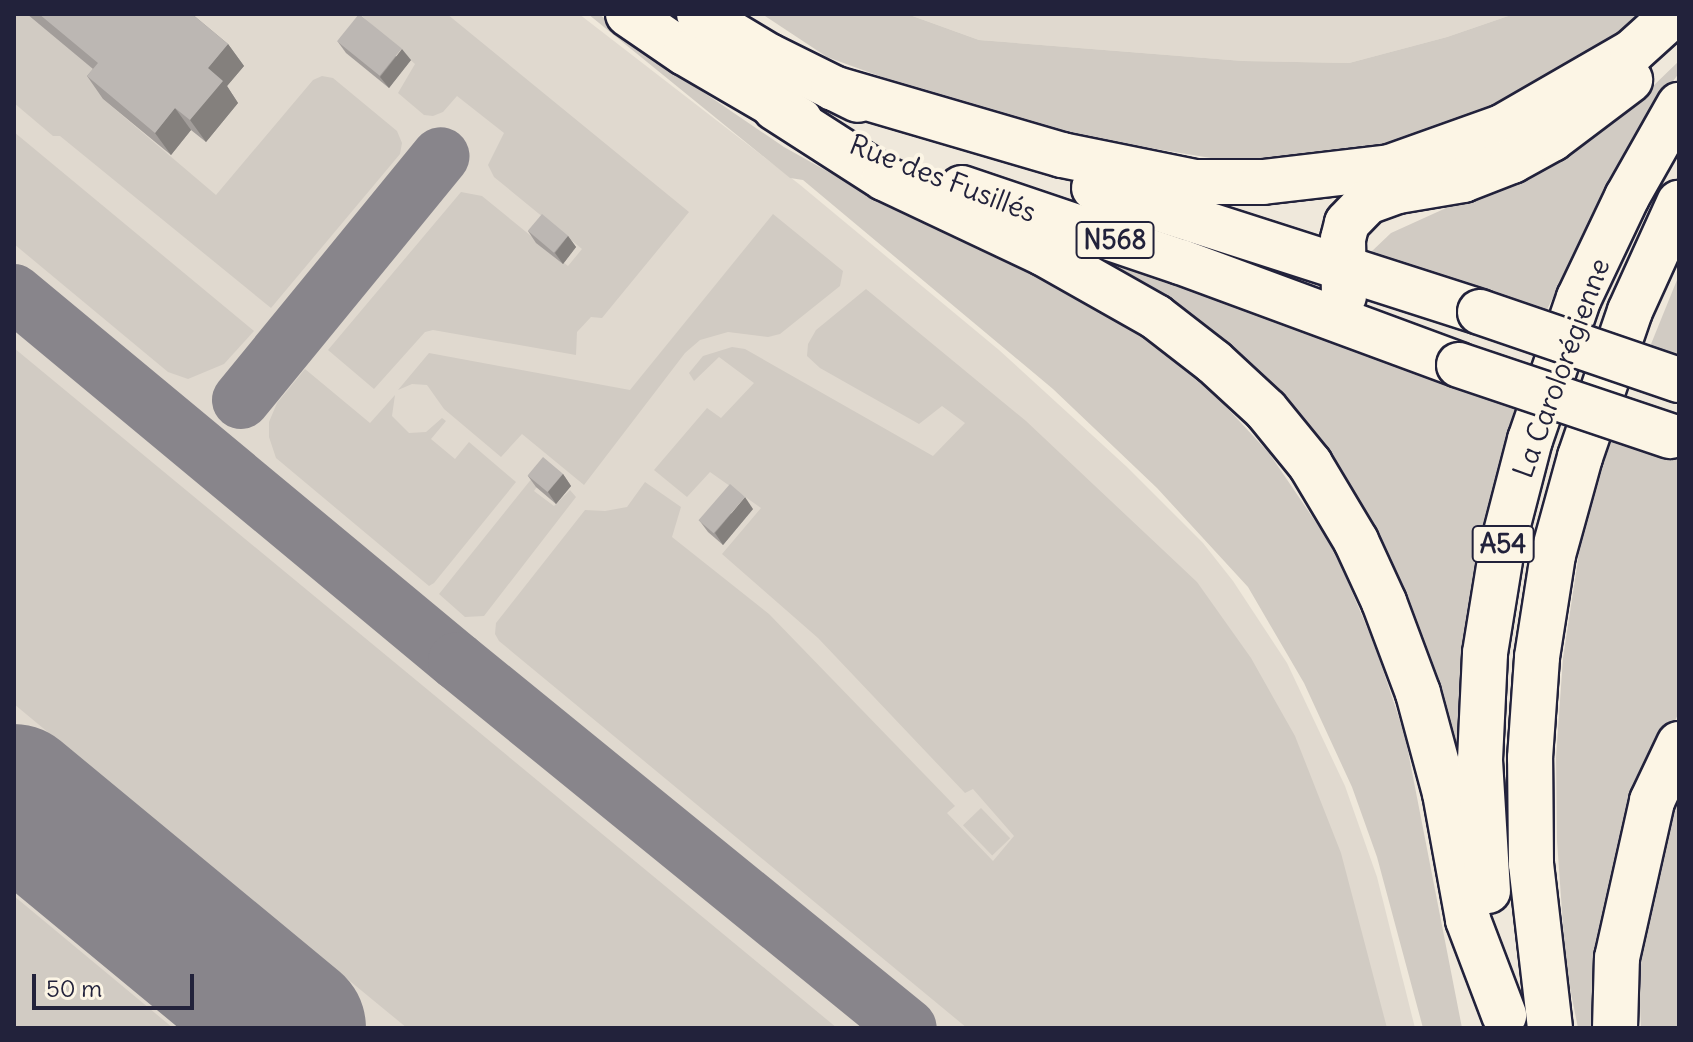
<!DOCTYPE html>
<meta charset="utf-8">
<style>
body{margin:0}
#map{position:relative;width:1693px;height:1042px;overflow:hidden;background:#efe8db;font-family:Delius,sans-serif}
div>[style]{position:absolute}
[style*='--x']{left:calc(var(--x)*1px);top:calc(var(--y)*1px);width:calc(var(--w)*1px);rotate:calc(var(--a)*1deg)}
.built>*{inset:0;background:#e0d9cf}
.green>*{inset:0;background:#d1cbc3;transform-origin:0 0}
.taxiway>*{height:58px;margin:-29px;padding:0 29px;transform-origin:29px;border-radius:29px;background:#88858b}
.runway>*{height:146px;margin:-73px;padding:0 73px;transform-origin:73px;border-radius:73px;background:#88858b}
.roads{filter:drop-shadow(2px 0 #22223b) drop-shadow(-2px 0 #22223b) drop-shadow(0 2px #22223b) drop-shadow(0 -2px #22223b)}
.highway>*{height:44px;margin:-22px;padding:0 22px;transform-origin:22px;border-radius:22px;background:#fcf5e5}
.bridges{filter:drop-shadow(2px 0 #22223b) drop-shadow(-2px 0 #22223b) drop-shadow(0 2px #22223b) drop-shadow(0 -2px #22223b)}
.highway-bridge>*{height:44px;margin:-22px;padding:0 22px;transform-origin:22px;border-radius:22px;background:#fcf5e5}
.wall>*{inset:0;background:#a29d9a}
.shaded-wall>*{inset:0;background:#84807d}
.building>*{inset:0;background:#bcb7b3;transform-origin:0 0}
span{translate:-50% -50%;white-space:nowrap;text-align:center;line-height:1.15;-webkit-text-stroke:8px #fcf5e5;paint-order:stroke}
.shield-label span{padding:2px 6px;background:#fcf5e5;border:2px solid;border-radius:6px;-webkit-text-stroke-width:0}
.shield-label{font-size:26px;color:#22223b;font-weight:700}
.street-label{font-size:28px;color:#22223b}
.frame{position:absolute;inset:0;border:16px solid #22223b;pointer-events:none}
.scale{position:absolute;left:32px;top:974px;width:162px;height:36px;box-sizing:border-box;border:4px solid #22223b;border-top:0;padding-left:10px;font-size:24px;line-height:28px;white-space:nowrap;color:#22223b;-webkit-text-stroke:6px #fcf5e5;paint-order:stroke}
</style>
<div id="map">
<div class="built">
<i style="clip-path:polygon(14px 14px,579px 14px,799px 184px,999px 350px,1127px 467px,1203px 543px,1233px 581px,1287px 663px,1345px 786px,1377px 877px,1415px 1028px,14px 1028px)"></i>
<i style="clip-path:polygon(907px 14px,1514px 14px,1447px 37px,1349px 63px,1243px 61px,979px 40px)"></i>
</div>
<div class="green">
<i style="clip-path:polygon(14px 14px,28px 14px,114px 86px,103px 99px,216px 195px,313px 80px,322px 76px,333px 78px,397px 131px,402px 143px,400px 154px,271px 308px,60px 136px,53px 136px,14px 103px)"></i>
<i style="clip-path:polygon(360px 14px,447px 14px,689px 212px,602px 318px,591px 317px,577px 332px,576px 355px,433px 330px,425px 332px,374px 389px,328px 350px,461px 192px,482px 196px,568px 266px,582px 249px,494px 177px,488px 165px,504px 133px,457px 96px,443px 112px,433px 116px,424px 115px,398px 93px,415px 64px)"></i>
<i style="clip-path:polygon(588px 14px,599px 14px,653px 58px,784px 147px,891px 207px,1076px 293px,1137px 328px,1202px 381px,1269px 453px,1334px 549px,1376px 649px,1405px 736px,1462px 1028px,1423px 1028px,1377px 857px,1352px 787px,1304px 683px,1248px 587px,1157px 488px,1053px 389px,803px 180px,790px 178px)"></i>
<i style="clip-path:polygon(762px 14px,907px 14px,979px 40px,1243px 61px,1349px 63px,1447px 37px,1514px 14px,1642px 14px,1567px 69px,1441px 130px,1313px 160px,1223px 160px,1017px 126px,827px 57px)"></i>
<i style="clip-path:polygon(1679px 61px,1679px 73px,1650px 113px,1610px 179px,1542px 320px,1417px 277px,1371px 252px,1391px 233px,1556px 158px,1623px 115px)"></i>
<i style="clip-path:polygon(14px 132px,254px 331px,224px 364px,188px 379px,168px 372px,14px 244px)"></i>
<i style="clip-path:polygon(773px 214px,843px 271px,840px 286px,780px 334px,768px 337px,728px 332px,700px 340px,685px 353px,584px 485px,522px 434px,501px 457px,444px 409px,427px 385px,412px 384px,398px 390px,429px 353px,630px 390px)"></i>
<i style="clip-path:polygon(1029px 230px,1515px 406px,1468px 620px,1458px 753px,1449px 755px,1425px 677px,1218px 344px,1152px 288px)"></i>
<i style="clip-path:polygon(1679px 275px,1679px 361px,1647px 354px)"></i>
<i style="clip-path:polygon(866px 289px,1026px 421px,1197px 582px,1251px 658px,1295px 736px,1341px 853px,1387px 1028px,967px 1028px,499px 641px,495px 634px,496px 623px,585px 510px,605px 511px,627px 507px,645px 482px,681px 507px,672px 537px,769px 614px,955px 806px,947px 813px,993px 861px,1014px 836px,973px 789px,965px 793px,818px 638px,722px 554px,761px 508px,710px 472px,687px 497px,654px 470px,707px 408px,721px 418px,754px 383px,719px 357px,694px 381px,689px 373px,703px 356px,732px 347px,745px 349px,933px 456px,965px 423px,942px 406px,919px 424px,820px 368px,807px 356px,808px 344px,816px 330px)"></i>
<i style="clip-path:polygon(14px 348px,837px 1028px,407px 1028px,109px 783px,14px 704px)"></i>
<i style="clip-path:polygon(305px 369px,370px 423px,395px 395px,392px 416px,409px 433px,426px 432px,442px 418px,446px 421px,431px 439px,455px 459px,469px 442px,516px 482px,434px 583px,429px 586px,276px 458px,269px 437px,269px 422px,277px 403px)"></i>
<i style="clip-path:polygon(1613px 433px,1679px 456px,1679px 712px,1651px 773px,1604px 1028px,1578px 1028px,1566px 968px,1557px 841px,1556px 757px,1563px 658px,1581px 540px)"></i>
<i style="clip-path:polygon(537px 472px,539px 484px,534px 491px,554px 506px,570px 490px,576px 497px,484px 616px,465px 617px,439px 594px)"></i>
<i style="clip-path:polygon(1679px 784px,1679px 1028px,1641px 1028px,1637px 940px)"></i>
<i style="left:981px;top:808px;width:42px;height:25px;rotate:46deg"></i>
<i style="clip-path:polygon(14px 896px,173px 1028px,14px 1028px)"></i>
</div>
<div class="taxiway">
<i style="--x:14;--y:293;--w:576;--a:39.72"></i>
<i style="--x:457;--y:661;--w:581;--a:39.14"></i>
<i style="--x:241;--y:400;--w:315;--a:-50.7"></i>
<i style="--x:238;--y:983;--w:65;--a:43.8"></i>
</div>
<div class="runway">
<i style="--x:14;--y:797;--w:362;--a:39.6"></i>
</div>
<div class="roads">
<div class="highway">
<i style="--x:628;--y:14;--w:69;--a:34.4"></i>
<i style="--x:685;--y:53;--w:133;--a:30.2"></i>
<i style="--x:699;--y:14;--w:82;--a:31"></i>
<i style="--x:769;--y:56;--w:99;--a:26.3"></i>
<i style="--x:833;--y:88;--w:239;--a:16.3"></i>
<i style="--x:1062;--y:155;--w:136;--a:11.5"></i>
<i style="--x:1195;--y:182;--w:68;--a:0"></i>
<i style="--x:1263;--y:182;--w:128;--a:-6.7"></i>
<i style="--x:1390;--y:167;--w:119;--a:-19.7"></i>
<i style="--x:1502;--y:127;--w:150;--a:-30"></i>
<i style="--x:1632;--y:52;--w:57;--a:-42.1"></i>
<i style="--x:775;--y:108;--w:130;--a:32.7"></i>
<i style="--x:884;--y:178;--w:176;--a:25.3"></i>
<i style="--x:1043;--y:253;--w:130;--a:29.5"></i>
<i style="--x:1156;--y:317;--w:73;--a:37.8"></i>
<i style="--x:1214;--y:362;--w:71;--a:42.7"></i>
<i style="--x:1266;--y:410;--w:70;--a:50.8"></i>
<i style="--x:1310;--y:464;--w:90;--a:59.1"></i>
<i style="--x:1356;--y:541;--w:67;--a:65.3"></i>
<i style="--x:1384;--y:602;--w:97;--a:69.5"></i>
<i style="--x:1418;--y:693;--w:104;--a:74.9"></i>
<i style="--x:1445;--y:793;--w:129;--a:79.7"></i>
<i style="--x:1468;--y:920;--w:102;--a:69.2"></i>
<i style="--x:962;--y:188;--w:231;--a:18.7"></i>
<i style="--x:1181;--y:262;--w:296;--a:20.3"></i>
<i style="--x:1094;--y:188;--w:405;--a:17.8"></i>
<i style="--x:1344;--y:296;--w:57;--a:-91"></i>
<i style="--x:1343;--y:239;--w:16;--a:-76"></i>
<i style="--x:1347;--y:223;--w:29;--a:-46"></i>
<i style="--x:1367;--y:202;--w:33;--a:-20"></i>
<i style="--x:1398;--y:191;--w:66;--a:-9.6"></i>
<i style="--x:1463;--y:180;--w:53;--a:-21.2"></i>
<i style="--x:1512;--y:161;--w:46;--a:-28.8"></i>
<i style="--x:1552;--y:139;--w:98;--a:-37.1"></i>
<i style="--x:1488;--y:891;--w:131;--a:-93.5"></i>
<i style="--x:1480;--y:760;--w:107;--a:-87.3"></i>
<i style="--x:1485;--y:653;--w:106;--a:-80.8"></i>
<i style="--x:1502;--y:548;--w:112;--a:-75.5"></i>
<i style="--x:1530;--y:440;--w:150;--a:-71"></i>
<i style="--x:1579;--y:298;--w:112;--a:-64.6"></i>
<i style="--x:1627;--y:197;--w:106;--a:-60.5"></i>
<i style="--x:1550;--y:1028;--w:166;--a:-96.6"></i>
<i style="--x:1531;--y:863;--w:105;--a:-90.5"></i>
<i style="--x:1530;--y:758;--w:101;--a:-86"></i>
<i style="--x:1537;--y:657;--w:103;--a:-81.1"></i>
<i style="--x:1553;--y:555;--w:102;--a:-74.6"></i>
<i style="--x:1580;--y:457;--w:154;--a:-71.1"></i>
<i style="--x:1630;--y:311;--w:119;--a:-65.6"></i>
<i style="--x:1615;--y:1028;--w:70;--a:-88.4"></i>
<i style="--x:1617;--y:958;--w:161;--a:-77.4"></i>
<i style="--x:1652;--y:801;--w:63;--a:-64.7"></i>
</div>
</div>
<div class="bridges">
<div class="highway-bridge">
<i style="--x:1480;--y:312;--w:210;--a:18.9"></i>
<i style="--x:1459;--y:365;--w:223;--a:18.6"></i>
</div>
</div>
<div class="wall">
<i style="clip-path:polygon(27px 14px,192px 14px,228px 44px,244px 66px,227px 86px,238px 103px,206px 142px,191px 130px,171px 155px,103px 99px,87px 76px,93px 69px)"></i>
<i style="clip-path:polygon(338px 42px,411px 60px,389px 88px,346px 53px)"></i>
<i style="clip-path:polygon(528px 231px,568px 236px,576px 247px,563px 264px,536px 243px)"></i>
<i style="clip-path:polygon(563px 474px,571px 486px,556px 504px,536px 487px,528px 476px)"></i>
<i style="clip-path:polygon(753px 509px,723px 545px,708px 532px,699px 520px)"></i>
</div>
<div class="shaded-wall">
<i style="clip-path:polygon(228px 44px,244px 66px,227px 86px,238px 103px,206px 142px,190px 120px,208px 68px)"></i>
<i style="clip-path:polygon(402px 49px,411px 60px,389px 88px,380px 77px)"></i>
<i style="clip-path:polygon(175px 108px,191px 130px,171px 155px,155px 133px)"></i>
<i style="clip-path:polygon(568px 236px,576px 247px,563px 264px,555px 253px)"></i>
<i style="clip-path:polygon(563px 474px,571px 486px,556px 504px,548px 492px)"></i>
<i style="clip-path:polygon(745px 497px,753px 509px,723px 545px,715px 533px)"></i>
</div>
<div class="building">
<i style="clip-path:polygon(39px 14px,192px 14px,228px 44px,208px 68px,223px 81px,190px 120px,175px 108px,155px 133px,87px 76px,98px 63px)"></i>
<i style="left:359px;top:14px;width:55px;height:35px;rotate:39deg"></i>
<i style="left:542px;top:214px;width:34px;height:22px;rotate:40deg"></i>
<i style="left:543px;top:457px;width:26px;height:24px;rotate:40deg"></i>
<i style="left:730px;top:484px;width:20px;height:48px;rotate:41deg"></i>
</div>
<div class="shield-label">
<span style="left:1115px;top:240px">N568</span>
<span style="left:1503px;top:544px">A54</span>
</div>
<div class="street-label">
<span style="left:943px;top:178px;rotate:21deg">Rue des Fusillés</span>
<span style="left:1561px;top:368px;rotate:-70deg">La Carolorégienne</span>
</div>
<div class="frame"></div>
<div class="scale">50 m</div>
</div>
